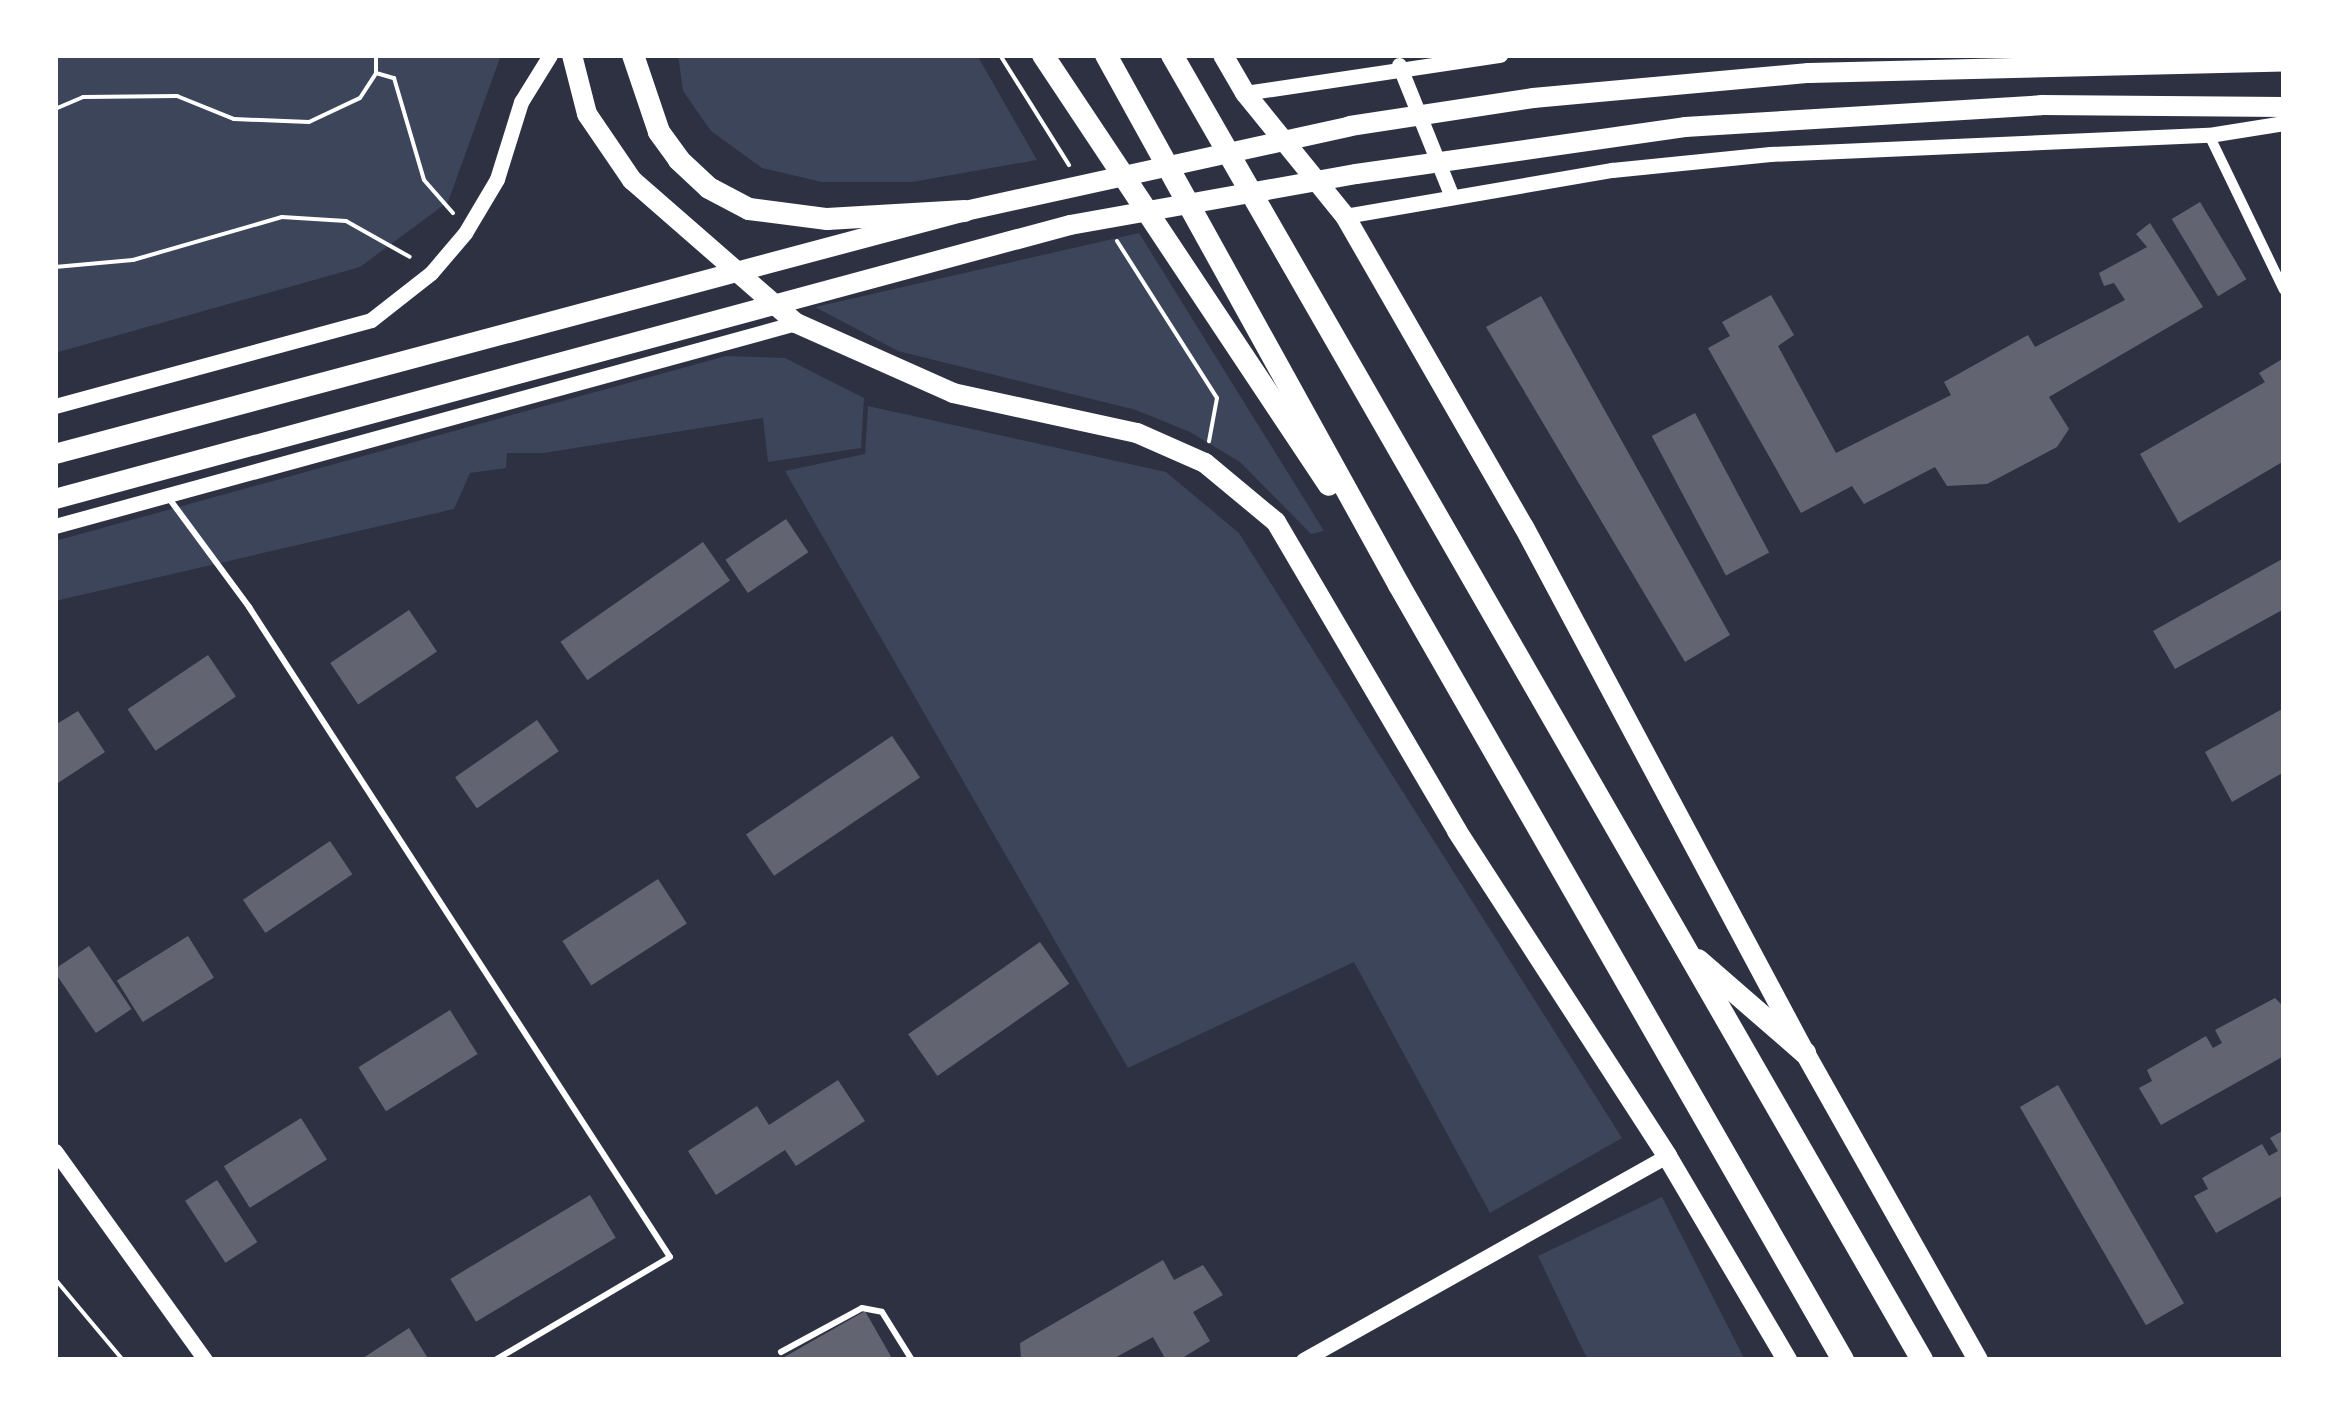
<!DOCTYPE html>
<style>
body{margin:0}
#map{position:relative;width:2339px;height:1415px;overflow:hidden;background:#2d3142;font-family:"IBM Plex Sans",sans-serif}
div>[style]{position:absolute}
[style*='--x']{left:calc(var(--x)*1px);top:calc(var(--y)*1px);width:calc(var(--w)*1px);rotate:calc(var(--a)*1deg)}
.green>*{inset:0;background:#3c4559}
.building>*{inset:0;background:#626471;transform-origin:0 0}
.path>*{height:4px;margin:-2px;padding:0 2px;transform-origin:2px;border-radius:2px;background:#fff}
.service>*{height:6px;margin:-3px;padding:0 3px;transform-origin:3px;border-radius:3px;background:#fff}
.minor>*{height:10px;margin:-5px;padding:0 5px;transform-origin:5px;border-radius:5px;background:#fff}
.tertiary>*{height:15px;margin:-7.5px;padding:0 7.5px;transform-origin:7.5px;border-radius:7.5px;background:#fff}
.primary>*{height:20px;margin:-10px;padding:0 10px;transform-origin:10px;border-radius:10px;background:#fff}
.motorway>*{height:22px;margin:-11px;padding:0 11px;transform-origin:11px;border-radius:11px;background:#fff}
span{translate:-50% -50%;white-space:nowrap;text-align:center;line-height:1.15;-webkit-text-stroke:8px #fff;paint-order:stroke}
.frame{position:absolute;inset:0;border:58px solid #fff;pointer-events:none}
</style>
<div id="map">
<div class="green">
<i style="clip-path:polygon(55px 55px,501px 55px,448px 202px,360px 267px,55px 353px)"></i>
<i style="clip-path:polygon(678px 55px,977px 55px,1037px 160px,912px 182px,822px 182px,762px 168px,711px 131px,683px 91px)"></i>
<i style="clip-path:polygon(1139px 233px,1324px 531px,1311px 534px,1240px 462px,1190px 432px,1136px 410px,898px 351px,815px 307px)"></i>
<i style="clip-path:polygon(726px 356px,785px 358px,864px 398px,861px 448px,768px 462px,763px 418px,544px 453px,507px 453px,506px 468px,470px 473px,454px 509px,55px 601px,55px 541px)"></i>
<i style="clip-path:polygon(868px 406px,1166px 472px,1239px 533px,1622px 1138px,1490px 1213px,1354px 962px,1128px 1068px,785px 471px,865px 454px)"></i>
<i style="clip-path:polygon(1662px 1197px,1745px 1360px,1746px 1360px,1588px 1360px,1581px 1346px,1538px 1256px)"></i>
</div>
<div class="building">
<i style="left:2200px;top:202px;width:90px;height:33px;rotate:59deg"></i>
<i style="clip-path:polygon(2150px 223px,2203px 307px,2049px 397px,2069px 429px,2057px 447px,1987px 484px,1947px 486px,1935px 467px,1864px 504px,1852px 486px,1801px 513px,1708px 348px,1730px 336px,1722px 322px,1771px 295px,1794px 335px,1778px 346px,1836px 453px,1951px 395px,1944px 382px,2028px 335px,2035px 347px,2125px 300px,2114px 283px,2104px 286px,2099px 273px,2147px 247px,2136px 234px)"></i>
<i style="clip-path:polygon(1541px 296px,1730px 635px,1685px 662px,1486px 327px)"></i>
<i style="clip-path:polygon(2284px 358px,2284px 461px,2179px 523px,2140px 454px,2265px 382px,2259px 373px)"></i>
<i style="left:1695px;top:413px;width:158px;height:49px;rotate:62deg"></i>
<i style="left:786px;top:519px;width:40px;height:73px;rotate:56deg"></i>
<i style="left:703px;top:542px;width:47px;height:174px;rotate:55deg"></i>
<i style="clip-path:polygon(2284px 558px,2284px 609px,2175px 669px,2153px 631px)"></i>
<i style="left:409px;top:610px;width:50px;height:95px;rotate:56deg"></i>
<i style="left:208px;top:655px;width:50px;height:97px;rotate:56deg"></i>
<i style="clip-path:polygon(2284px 708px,2284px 772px,2232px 802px,2205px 752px)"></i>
<i style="clip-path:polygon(78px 711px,105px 752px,55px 785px,55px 725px)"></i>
<i style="left:537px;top:720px;width:38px;height:100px;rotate:55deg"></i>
<i style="left:892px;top:736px;width:50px;height:176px;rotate:56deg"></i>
<i style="left:330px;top:841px;width:40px;height:105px;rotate:56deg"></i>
<i style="left:658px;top:879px;width:53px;height:114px;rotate:57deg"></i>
<i style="left:188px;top:936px;width:49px;height:84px;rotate:58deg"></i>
<i style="left:1040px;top:942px;width:51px;height:161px;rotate:55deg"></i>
<i style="left:89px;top:946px;width:76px;height:43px;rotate:56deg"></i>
<i style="clip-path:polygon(2275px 998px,2284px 1007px,2284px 1056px,2161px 1125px,2139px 1088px,2152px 1081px,2147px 1070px,2206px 1036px,2213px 1048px,2222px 1043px,2215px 1030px)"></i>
<i style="left:450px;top:1010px;width:52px;height:108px;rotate:58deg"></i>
<i style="clip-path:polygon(838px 1080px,865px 1121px,796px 1166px,785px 1150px,716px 1195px,688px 1151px,757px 1106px,769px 1125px)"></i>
<i style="left:2058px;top:1085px;width:252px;height:44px;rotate:60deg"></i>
<i style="left:301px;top:1118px;width:49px;height:91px;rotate:58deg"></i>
<i style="clip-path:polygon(2284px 1130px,2284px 1195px,2216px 1233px,2194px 1196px,2208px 1189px,2202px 1178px,2262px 1144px,2269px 1156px,2278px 1151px,2270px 1138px)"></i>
<i style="left:217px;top:1180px;width:74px;height:38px;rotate:57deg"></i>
<i style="left:590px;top:1195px;width:50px;height:163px;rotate:59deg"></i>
<i style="clip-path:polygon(1163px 1260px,1174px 1280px,1203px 1265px,1223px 1295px,1193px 1312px,1210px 1341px,1179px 1360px,1166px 1360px,1153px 1337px,1111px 1360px,1021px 1360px,1020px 1343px)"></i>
<i style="clip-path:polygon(865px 1311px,893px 1360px,779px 1360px)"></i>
<i style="clip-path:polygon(409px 1328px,429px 1360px,360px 1360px)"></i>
</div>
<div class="path">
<i style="--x:376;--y:55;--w:18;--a:90"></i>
<i style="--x:376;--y:73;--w:19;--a:16"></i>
<i style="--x:394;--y:78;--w:106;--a:73.6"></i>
<i style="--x:424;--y:180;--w:44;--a:48.7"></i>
<i style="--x:1000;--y:55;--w:130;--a:57.9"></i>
<i style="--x:55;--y:109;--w:30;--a:-23"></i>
<i style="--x:83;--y:97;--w:94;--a:-0.6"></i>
<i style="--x:177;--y:96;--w:61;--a:22"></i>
<i style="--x:234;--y:119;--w:75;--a:2.3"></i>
<i style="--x:309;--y:122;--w:56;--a:-25.2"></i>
<i style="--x:360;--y:98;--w:30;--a:-57"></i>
<i style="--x:1117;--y:241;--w:186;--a:57.5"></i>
<i style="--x:1217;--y:398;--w:44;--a:100.5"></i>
<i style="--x:55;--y:267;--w:78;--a:-5.1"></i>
<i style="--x:133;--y:260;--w:155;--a:-16.1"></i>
<i style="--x:282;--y:217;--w:64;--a:3.6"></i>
<i style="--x:346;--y:221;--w:73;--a:29.4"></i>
<i style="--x:55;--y:1279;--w:106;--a:50"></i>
</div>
<div class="service">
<i style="--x:168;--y:497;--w:137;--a:53.6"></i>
<i style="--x:249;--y:607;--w:774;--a:57.07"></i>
<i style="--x:670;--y:1257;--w:203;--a:149.5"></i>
<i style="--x:781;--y:1352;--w:92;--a:-28.5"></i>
<i style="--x:862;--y:1308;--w:20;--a:11"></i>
<i style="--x:882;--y:1312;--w:57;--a:58"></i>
</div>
<div class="minor">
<i style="--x:2209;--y:135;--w:172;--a:64.2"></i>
</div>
<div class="tertiary">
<i style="--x:1399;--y:65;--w:142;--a:68.1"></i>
<i style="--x:1245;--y:93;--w:258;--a:-8.5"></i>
<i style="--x:1345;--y:216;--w:271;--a:-9.8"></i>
<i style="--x:1612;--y:170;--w:159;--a:-5.8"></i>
<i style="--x:1770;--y:154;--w:439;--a:-2.5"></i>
<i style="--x:2209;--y:135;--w:76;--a:-9.1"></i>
<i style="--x:55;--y:406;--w:327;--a:-15.2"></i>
<i style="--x:371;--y:320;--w:76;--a:-38.1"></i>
<i style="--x:431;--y:273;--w:52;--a:-49.6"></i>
<i style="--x:465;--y:233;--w:63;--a:-59.3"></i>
<i style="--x:497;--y:179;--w:81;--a:-72.7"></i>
<i style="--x:521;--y:102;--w:55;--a:-58.3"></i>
<i style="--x:55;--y:526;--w:768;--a:-15.32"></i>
<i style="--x:55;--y:1151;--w:257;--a:54.3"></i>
<i style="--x:1303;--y:1360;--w:417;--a:-29.3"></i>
</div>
<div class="primary">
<i style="--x:572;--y:55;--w:61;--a:75.7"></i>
<i style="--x:587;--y:114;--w:80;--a:55.7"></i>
<i style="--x:632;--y:180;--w:218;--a:41.1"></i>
<i style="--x:796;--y:323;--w:172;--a:24"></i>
<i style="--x:953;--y:393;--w:188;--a:12.3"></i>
<i style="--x:1137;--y:433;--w:74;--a:23.8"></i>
<i style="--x:1205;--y:463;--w:92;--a:39.7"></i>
<i style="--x:1276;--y:522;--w:358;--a:59.6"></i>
<i style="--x:1457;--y:831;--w:387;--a:57.1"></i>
<i style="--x:1667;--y:1156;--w:237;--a:59.5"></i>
<i style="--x:1223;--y:55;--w:44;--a:59.9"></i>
<i style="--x:1245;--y:93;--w:159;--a:50.9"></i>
<i style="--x:1345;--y:216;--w:359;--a:60.1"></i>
<i style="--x:1524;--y:527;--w:596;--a:61.89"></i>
<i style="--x:1805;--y:1053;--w:352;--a:60.6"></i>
<i style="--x:55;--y:454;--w:942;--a:-14.95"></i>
<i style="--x:965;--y:211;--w:394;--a:-12.4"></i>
<i style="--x:1350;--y:126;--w:185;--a:-8.7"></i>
<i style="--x:1533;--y:98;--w:277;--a:-5.2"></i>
<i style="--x:1809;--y:73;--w:475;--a:-1.4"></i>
<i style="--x:55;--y:499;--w:1051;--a:-15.11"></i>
<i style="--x:1070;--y:225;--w:291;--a:-10.1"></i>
<i style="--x:1356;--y:174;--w:332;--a:-8.1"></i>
<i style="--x:1685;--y:127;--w:357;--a:-3.5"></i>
<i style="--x:2041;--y:105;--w:243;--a:0.5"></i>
</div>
<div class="motorway">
<i style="--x:633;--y:55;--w:81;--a:71.3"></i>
<i style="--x:659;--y:132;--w:34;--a:54"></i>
<i style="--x:679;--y:160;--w:41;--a:43"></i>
<i style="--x:709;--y:188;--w:45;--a:27.7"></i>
<i style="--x:749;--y:209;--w:79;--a:7.3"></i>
<i style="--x:827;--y:219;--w:138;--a:-3.3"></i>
<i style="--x:1043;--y:55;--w:516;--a:56.37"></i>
<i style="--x:1106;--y:55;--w:606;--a:61.06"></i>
<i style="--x:1399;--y:585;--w:893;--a:60.19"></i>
<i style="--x:1172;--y:55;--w:1505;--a:60.11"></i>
<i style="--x:1698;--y:960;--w:142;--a:41"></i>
</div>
<div class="frame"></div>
</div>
